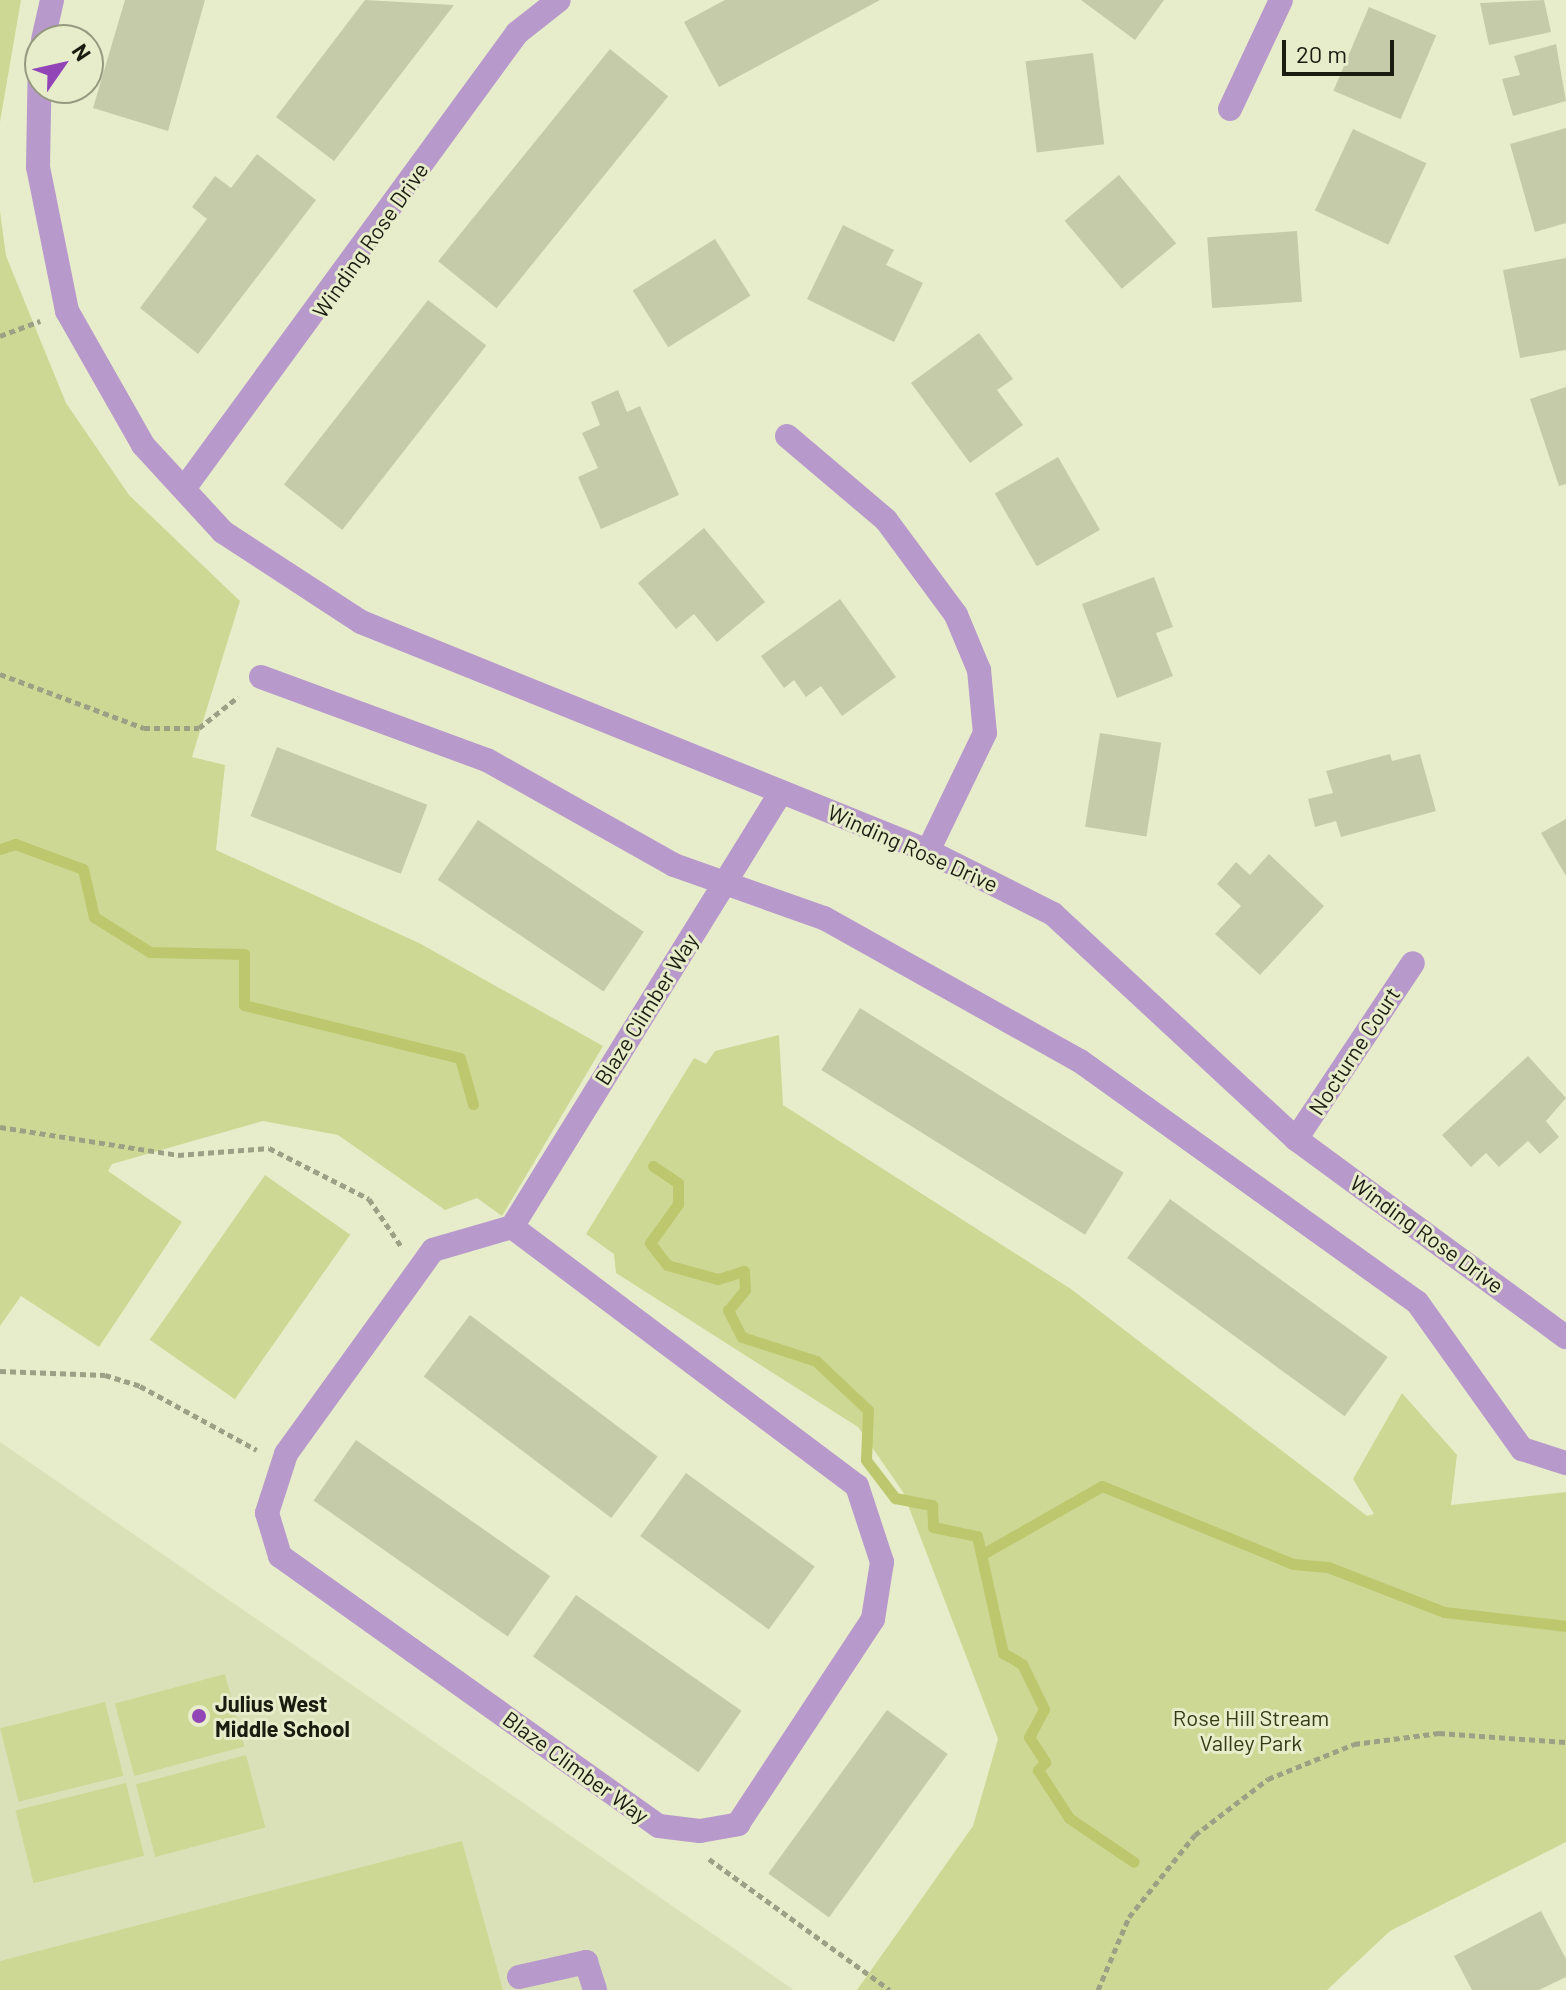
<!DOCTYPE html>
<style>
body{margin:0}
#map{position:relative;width:1566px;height:1990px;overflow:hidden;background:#e7edca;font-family:Barlow,sans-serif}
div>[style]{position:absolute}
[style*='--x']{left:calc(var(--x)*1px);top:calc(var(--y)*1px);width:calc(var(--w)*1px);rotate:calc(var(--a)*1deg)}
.built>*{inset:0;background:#dae1b8}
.green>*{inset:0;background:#ced895;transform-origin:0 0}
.stream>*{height:11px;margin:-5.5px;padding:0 5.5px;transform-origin:5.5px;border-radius:5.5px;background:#bdc86e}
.building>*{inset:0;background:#c5cba9;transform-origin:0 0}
.path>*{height:5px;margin-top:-2.5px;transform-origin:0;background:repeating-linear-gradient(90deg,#9ca085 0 6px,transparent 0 10px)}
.minor>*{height:24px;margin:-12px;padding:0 12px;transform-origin:12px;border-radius:12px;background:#b899cb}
.dots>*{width:22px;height:22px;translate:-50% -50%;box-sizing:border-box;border:4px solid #e7edca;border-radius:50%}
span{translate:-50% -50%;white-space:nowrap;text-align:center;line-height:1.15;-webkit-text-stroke:6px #e7edca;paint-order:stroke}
.street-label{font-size:22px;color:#1b1c10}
.poi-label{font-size:22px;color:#1b1c10;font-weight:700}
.left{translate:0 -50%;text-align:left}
.park-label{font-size:22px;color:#353a14}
.north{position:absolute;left:24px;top:24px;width:80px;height:80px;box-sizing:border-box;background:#e7edca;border:2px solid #959980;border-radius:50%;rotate:56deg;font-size:22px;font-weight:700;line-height:32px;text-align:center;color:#1b1c10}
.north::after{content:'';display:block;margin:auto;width:28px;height:36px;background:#9145b6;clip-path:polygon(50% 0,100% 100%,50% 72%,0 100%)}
.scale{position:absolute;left:1282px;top:40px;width:112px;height:36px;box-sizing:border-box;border:4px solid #1b1c10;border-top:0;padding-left:10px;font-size:24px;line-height:28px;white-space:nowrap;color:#1b1c10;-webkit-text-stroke:6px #e7edca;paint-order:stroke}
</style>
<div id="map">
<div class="built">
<i style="clip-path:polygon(0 1442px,794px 1990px,0 1990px)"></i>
</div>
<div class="green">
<i style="clip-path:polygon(0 0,21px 0,0 122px)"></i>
<i style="clip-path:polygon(0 211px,6px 256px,66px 403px,129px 495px,240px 601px,192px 757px,225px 765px,216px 850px,419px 943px,603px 1046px,502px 1216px,477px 1198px,445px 1210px,338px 1135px,263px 1121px,112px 1164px,108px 1171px,182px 1222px,99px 1347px,21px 1296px,0 1326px)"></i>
<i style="clip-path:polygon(779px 1035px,783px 1105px,1071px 1289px,1367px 1516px,1374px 1514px,1353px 1479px,1402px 1393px,1457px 1455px,1451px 1505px,1566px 1492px,1566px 1842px,1390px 1931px,1327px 1990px,857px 1990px,973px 1826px,998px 1739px,903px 1492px,858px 1427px,616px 1273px,614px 1254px,586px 1234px,694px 1058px,706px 1064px,715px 1051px)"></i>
<i style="left:265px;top:1175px;width:104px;height:201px;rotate:35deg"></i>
<i style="left:225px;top:1674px;width:75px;height:114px;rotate:75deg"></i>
<i style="left:105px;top:1702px;width:76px;height:108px;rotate:76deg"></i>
<i style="left:246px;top:1755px;width:75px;height:114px;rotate:75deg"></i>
<i style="left:126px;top:1783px;width:75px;height:114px;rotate:76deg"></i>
<i style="clip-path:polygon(462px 1841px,503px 1990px,0 1990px,0 1961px)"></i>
</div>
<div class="stream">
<i style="--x:0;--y:849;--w:16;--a:-18"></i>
<i style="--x:15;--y:844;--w:72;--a:20.2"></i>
<i style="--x:83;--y:869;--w:49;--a:77.1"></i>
<i style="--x:94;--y:917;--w:66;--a:32"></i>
<i style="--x:150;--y:952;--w:94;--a:1.2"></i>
<i style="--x:244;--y:954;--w:51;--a:90"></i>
<i style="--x:244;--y:1005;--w:222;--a:13.8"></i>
<i style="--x:460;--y:1058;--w:48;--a:74.2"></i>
<i style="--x:653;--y:1166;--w:30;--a:34"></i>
<i style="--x:678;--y:1183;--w:21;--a:90"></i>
<i style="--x:678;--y:1204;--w:48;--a:125.7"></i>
<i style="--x:650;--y:1243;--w:28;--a:52"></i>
<i style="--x:667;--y:1265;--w:53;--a:15.4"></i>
<i style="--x:718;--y:1279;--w:27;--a:-17"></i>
<i style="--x:744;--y:1271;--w:19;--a:87"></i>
<i style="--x:745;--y:1290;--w:26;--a:130"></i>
<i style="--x:728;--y:1310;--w:30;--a:63"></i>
<i style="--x:742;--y:1337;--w:78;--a:18"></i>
<i style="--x:816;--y:1361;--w:71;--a:43.3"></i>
<i style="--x:868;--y:1410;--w:50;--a:92.3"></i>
<i style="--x:866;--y:1460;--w:48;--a:52.7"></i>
<i style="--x:895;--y:1498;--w:38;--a:11"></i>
<i style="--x:932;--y:1505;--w:22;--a:87"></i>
<i style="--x:933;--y:1527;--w:45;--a:11.6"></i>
<i style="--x:977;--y:1536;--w:120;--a:77.5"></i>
<i style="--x:1003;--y:1653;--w:22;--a:30"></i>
<i style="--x:1022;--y:1664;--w:50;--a:63.9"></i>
<i style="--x:1044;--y:1709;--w:32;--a:118"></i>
<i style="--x:1029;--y:1737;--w:30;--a:57"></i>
<i style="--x:1045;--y:1762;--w:11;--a:131"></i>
<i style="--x:1038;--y:1770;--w:57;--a:57.1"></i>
<i style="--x:1069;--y:1818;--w:78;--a:34.1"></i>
<i style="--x:981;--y:1555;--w:139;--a:-29.7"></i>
<i style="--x:1102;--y:1486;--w:206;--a:22.2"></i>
<i style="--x:1293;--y:1564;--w:35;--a:5"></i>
<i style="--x:1328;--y:1567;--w:124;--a:21.2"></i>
<i style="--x:1444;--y:1612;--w:123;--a:6.5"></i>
</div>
<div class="building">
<i style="clip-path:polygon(125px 0,205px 0,168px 131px,93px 108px)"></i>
<i style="clip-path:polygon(365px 0,454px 5px,334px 161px,276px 117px)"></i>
<i style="clip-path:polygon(725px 0,880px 0,719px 87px,684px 22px)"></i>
<i style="clip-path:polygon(1081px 0,1164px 0,1135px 40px)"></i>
<i style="clip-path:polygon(1544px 0,1551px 32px,1489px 45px,1480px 3px)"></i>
<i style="left:1369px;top:7px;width:73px;height:91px;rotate:23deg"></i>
<i style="clip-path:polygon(1556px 44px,1566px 101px,1513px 116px,1502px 79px,1520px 75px,1514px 56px)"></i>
<i style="left:610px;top:49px;width:75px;height:273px;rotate:39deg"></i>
<i style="left:1093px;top:53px;width:92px;height:68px;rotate:83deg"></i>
<i style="clip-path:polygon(1566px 128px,1566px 223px,1535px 232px,1510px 144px)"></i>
<i style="left:1353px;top:129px;width:81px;height:90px;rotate:25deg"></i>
<i style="clip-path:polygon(257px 154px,316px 200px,198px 354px,140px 308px,207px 219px,192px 207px,215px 176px,231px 188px)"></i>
<i style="left:1119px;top:175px;width:89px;height:71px;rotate:50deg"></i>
<i style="clip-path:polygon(843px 225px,894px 250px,886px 265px,923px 283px,894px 342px,807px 299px)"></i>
<i style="left:1297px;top:231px;width:71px;height:90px;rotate:86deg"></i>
<i style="left:715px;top:239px;width:67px;height:97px;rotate:58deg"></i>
<i style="clip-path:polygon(1566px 258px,1566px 350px,1520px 358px,1503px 270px)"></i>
<i style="left:428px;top:300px;width:74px;height:234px;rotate:38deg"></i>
<i style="clip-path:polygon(979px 333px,1013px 379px,997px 390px,1023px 425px,970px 463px,911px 383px)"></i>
<i style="clip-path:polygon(1566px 387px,1566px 484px,1559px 486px,1530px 399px)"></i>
<i style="clip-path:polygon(618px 390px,627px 412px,640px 406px,679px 495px,601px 529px,578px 477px,598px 468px,582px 433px,600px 425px,591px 402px)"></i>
<i style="left:1058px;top:457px;width:84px;height:73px;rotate:60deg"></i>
<i style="clip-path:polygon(704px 528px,765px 602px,717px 642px,694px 614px,676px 629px,638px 583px)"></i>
<i style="clip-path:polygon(1154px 577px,1173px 627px,1156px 633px,1173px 676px,1117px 698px,1082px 604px)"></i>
<i style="clip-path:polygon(840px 599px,896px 677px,842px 716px,821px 686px,806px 697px,794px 680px,784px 688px,761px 656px)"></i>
<i style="left:1100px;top:733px;width:62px;height:95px;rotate:9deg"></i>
<i style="left:277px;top:747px;width:161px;height:74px;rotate:21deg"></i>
<i style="clip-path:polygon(1390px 754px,1392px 761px,1420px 754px,1436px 811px,1341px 837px,1336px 821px,1315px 827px,1308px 799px,1333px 793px,1326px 771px)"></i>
<i style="clip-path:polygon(1566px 819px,1566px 876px,1541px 833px)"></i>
<i style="left:478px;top:820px;width:200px;height:72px;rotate:34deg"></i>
<i style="clip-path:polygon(1269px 854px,1324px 906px,1260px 975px,1215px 934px,1241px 906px,1217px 884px,1236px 862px,1250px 875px)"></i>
<i style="left:860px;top:1008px;width:311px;height:73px;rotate:32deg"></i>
<i style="clip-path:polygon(1528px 1056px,1566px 1098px,1546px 1121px,1559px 1137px,1540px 1154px,1528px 1141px,1499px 1167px,1486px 1153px,1471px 1167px,1442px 1135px)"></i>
<i style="left:1170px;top:1199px;width:269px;height:73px;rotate:36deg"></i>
<i style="left:470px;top:1315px;width:235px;height:77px;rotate:37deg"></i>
<i style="left:356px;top:1440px;width:237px;height:74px;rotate:35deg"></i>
<i style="left:686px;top:1473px;width:159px;height:78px;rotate:36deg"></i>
<i style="left:576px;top:1595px;width:202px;height:75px;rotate:35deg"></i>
<i style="left:887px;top:1710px;width:75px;height:202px;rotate:36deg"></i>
<i style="clip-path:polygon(1541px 1911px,1566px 1959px,1566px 1977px,1539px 1990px,1472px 1990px,1454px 1956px)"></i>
</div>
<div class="path">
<i style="--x:0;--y:336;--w:43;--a:-20.6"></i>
<i style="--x:0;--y:674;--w:154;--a:20.6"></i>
<i style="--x:144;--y:728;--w:55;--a:0"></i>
<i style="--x:199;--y:728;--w:50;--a:-38.5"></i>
<i style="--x:0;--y:1127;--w:180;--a:8.9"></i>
<i style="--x:178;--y:1155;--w:91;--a:-4.4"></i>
<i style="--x:269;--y:1148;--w:112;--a:27"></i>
<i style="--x:369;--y:1199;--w:57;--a:55.8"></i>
<i style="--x:0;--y:1371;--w:105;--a:2.2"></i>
<i style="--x:105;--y:1375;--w:37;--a:17"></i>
<i style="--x:140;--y:1386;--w:133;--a:28.7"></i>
<i style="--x:709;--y:1859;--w:223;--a:35.9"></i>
<i style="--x:1098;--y:1990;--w:79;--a:-67"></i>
<i style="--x:1129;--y:1917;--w:105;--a:-51.2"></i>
<i style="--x:1195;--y:1835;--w:92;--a:-37.5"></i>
<i style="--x:1268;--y:1779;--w:93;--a:-22.1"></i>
<i style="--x:1354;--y:1744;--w:86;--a:-7.4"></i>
<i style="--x:1439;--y:1733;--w:127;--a:4.1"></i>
</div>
<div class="minor">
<i style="--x:43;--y:40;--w:41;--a:-77.3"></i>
<i style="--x:40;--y:53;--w:114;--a:91"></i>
<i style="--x:38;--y:167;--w:147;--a:78.6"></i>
<i style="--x:67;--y:311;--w:154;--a:60.4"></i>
<i style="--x:143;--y:445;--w:118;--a:47.4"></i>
<i style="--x:223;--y:532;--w:165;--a:33.1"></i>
<i style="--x:361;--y:622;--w:611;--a:21.99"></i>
<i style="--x:928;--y:851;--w:140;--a:26.7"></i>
<i style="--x:1053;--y:914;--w:331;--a:42.8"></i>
<i style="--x:1296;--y:1139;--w:335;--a:36.3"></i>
<i style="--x:1230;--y:109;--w:120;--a:-64.9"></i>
<i style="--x:787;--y:436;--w:130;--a:40.3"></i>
<i style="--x:886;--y:520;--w:118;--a:53.6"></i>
<i style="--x:956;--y:615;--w:60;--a:67.3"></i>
<i style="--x:979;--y:670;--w:63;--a:84.6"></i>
<i style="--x:985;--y:733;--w:131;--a:115.8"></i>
<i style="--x:186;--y:486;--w:561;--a:-53.84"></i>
<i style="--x:517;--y:33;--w:53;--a:-38.2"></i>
<i style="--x:261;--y:677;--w:241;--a:20.2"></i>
<i style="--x:487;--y:760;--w:214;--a:29.3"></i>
<i style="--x:674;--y:865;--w:159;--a:19.5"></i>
<i style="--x:824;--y:918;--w:293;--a:29.2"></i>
<i style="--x:1080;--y:1061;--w:414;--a:35.6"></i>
<i style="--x:1417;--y:1302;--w:181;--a:54.5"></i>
<i style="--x:1522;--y:1449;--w:46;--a:17.7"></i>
<i style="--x:1296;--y:1139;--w:211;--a:-56.4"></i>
<i style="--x:512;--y:1227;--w:82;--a:163.8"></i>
<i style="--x:433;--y:1250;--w:251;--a:125.8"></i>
<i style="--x:286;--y:1454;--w:62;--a:107.9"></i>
<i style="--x:267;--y:1513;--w:45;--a:73.2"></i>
<i style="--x:280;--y:1556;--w:465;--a:35.5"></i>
<i style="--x:659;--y:1826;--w:41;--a:7"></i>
<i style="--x:700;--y:1831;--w:39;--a:-10"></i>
<i style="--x:738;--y:1824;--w:245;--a:-56.6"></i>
<i style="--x:873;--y:1619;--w:58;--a:-81"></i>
<i style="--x:882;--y:1562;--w:80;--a:-108.2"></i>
<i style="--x:857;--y:1486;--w:431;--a:-143.1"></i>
<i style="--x:512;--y:1227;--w:511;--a:-58.27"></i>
<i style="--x:519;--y:1977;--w:69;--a:-12.6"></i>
<i style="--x:586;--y:1962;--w:29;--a:72"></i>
</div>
<div class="dots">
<i style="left:199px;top:1716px;background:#9145b6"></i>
</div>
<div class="street-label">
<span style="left:370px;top:240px;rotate:-55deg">Winding Rose Drive</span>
<span style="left:913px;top:848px;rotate:24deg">Winding Rose Drive</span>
<span style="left:646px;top:1009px;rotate:-58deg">Blaze Climber Way</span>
<span style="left:1354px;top:1051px;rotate:-57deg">Nocturne Court</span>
<span style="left:1427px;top:1234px;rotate:36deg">Winding Rose Drive</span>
<span style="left:576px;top:1767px;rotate:36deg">Blaze Climber Way</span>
</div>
<div class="poi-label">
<span class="left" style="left:215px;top:1716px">Julius West<br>Middle School</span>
</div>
<div class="park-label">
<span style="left:1251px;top:1730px">Rose Hill Stream<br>Valley Park</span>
</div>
<div class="north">N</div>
<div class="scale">20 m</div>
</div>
